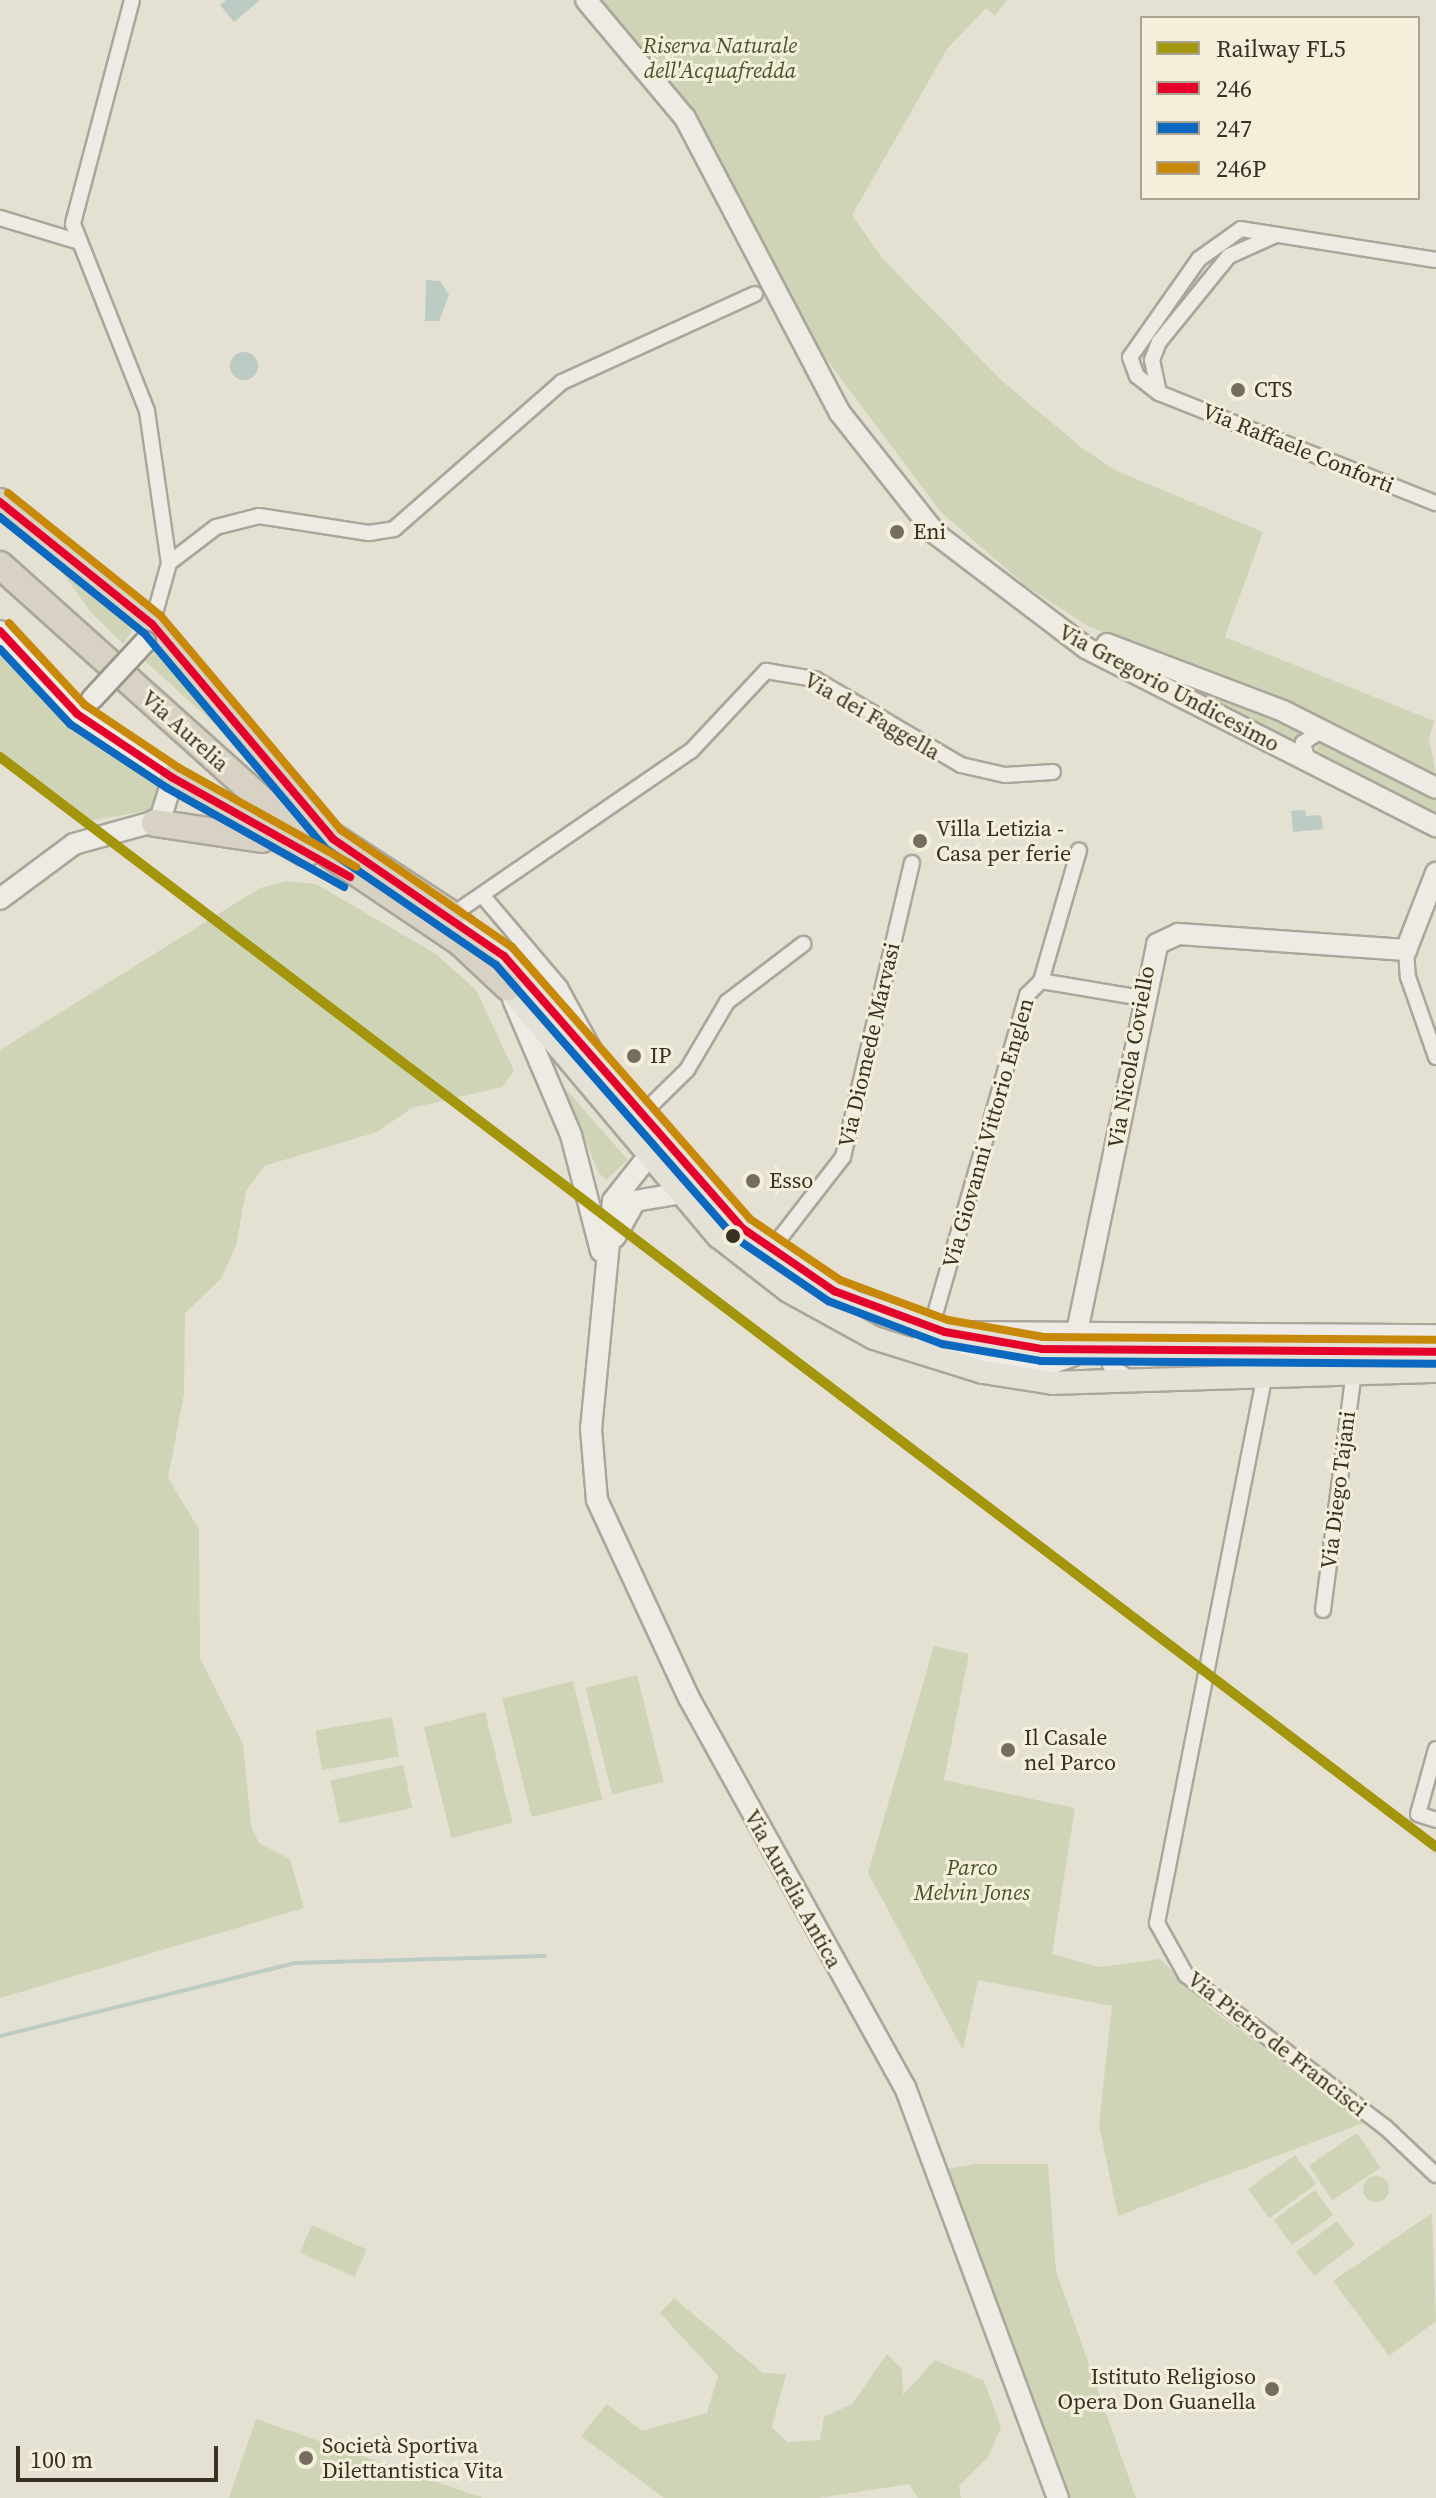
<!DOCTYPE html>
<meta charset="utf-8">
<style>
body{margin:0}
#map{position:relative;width:1436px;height:2498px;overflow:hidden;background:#e4e1d3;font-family:"Source Serif 4",serif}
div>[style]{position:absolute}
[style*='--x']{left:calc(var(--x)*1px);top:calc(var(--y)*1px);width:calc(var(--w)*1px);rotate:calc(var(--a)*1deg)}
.green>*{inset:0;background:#d0d4b6;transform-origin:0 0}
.round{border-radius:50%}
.water>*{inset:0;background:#bccbc4}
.stream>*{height:4px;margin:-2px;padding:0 2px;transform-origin:2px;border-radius:2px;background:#bccbc4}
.roads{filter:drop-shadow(2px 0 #aaa69b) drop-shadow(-2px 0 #aaa69b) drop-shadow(0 2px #aaa69b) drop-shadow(0 -2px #aaa69b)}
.street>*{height:14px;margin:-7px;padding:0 7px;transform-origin:7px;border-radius:7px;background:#edebe3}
.secondary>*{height:20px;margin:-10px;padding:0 10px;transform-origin:10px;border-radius:10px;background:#edebe3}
.primary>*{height:22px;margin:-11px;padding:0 11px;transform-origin:11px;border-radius:11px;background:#e4e2d6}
.highway>*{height:26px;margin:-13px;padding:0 13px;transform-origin:13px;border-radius:13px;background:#d7d2c3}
.bridges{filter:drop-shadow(2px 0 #9a968a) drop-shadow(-2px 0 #9a968a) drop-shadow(0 2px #9a968a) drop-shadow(0 -2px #9a968a)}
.secondary-bridge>*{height:20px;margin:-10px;padding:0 10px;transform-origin:10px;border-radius:10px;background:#edebe3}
.bus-1>*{height:8px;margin:-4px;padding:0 4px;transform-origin:4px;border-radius:4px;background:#e4002b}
.bus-2>*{height:8px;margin:-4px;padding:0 4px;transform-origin:4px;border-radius:4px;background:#0c69bf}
.bus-3>*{height:8px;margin:-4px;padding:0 4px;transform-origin:4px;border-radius:4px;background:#c88808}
.rail-1>*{height:10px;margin:-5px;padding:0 5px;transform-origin:5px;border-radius:5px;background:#a3950c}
.dots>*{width:22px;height:22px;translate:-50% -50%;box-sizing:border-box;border:4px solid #f4efda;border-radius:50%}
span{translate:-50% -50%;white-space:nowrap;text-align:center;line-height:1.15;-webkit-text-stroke:6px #f4efda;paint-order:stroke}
.park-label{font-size:22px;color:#45542b;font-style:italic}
.poi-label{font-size:22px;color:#393022}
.left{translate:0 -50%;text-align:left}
.right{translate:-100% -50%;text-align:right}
.street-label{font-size:22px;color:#393022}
.legend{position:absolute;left:1140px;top:16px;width:280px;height:184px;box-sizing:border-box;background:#f4efda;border:2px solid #a9a390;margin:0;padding:10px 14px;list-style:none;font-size:24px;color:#393022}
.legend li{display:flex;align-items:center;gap:16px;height:40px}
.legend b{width:40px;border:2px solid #a9a390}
.scale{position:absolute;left:16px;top:2446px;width:202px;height:36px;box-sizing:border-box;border:4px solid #393022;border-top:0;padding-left:10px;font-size:24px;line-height:28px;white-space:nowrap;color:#393022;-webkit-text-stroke:6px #f4efda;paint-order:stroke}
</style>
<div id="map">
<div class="green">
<i style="clip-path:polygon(597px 0,1007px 0,995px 16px,986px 8px,947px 49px,852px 215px,882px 258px,1003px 382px,1082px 448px,1115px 470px,1263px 532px,1225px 637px,1434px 721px,1429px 738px,1436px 774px,1279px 700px,1088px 626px,1026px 586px,941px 512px,815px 344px,663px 73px)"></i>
<i style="clip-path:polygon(52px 559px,135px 626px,123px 644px,91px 612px)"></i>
<i style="clip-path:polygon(157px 650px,250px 756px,145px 661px)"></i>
<i style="clip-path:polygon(0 654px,68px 727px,158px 782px,157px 809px,89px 821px,61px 809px,0 759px)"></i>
<i style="clip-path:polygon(1126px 661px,1304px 728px,1295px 746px)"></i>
<i style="clip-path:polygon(1320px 738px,1436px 794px,1436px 818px,1314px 754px)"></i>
<i style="clip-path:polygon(286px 881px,316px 884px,436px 954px,476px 990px,514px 1071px,502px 1087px,412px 1108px,377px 1132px,264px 1166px,246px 1191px,236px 1246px,221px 1279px,185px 1313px,184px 1394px,168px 1478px,199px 1529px,200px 1658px,243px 1744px,251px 1826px,259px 1843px,290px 1859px,304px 1908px,0 1998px,0 1050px,260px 888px)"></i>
<i style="clip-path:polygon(564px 1087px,628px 1160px,606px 1180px,598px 1172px)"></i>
<i style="clip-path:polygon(934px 1646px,969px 1654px,944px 1780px,1075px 1808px,1052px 1954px,1099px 1967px,1160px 1959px,1212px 2010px,1366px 2122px,1118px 2216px,1099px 2125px,1112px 2006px,978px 1980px,963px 2050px,868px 1873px)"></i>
<i style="left:637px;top:1675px;width:110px;height:53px;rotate:76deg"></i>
<i style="left:573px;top:1681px;width:122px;height:73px;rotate:76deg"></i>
<i style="left:485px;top:1712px;width:114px;height:63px;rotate:76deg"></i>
<i style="left:392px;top:1717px;width:40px;height:78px;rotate:80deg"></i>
<i style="left:403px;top:1765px;width:44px;height:74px;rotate:78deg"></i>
<i style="left:1357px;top:2133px;width:42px;height:58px;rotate:56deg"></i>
<i style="left:1295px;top:2155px;width:36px;height:58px;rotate:54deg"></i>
<i style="clip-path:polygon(974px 2164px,1048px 2164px,1056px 2271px,1136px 2498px,1069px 2498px,947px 2169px)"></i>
<i class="round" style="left:1363px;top:2176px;width:26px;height:26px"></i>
<i style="left:1315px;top:2190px;width:31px;height:51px;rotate:54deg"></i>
<i style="clip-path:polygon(1432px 2213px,1436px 2321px,1389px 2356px,1333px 2281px)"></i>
<i style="left:1337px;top:2221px;width:30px;height:51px;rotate:53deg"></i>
<i style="left:312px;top:2225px;width:60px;height:30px;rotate:24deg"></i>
<i style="clip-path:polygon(674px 2298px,763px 2373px,786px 2374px,772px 2427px,787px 2442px,820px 2440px,824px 2417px,852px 2404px,887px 2354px,902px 2369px,903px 2395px,935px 2360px,984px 2381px,1001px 2427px,988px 2457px,959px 2486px,961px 2498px,918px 2498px,909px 2484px,819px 2498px,664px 2498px,581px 2436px,607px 2404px,642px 2431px,707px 2413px,718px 2376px,660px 2313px)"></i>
<i style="clip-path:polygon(256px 2419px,483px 2498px,229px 2498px)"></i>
</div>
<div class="water">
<i style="clip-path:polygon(226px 0,260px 0,234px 22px,220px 5px)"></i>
<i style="clip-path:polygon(426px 280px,440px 281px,449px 295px,439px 321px,425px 321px)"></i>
<i class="round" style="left:230px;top:352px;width:28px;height:28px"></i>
<i style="clip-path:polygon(1305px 810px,1306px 816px,1321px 815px,1323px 829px,1293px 832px,1291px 811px)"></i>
</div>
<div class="stream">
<i style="--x:0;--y:2036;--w:303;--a:-13.9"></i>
<i style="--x:294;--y:1963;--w:251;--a:-1.6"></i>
</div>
<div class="roads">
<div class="street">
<i style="--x:132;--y:0;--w:232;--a:104.8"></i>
<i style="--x:73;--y:224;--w:201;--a:68.4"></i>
<i style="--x:147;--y:411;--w:154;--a:81.8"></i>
<i style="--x:0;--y:218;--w:79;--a:16.8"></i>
<i style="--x:1436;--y:260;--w:197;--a:-171"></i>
<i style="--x:1241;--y:229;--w:52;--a:144.5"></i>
<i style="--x:1199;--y:259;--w:120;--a:125.1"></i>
<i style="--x:1130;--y:357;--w:20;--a:70"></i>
<i style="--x:1137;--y:376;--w:28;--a:38"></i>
<i style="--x:1159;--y:393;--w:298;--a:21.7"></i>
<i style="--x:1159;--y:393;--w:34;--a:-102"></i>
<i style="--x:1152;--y:360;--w:19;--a:-69"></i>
<i style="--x:1159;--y:342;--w:111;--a:-50.9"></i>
<i style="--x:1229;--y:256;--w:51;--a:-24.1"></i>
<i style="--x:152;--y:624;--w:63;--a:-74.4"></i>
<i style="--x:169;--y:563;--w:59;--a:-37.5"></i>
<i style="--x:216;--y:527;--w:44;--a:-14.3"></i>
<i style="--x:259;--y:516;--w:111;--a:8.8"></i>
<i style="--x:369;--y:533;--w:25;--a:-9"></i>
<i style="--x:394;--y:529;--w:223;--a:-41.2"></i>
<i style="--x:562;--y:382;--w:212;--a:-24.5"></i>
<i style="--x:1308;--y:761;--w:19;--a:-106"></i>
<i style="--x:1303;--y:743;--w:24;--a:-35"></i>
<i style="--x:482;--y:895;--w:121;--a:49.7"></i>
<i style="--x:560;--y:987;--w:71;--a:61.3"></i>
<i style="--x:452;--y:915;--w:290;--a:-34.5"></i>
<i style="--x:691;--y:751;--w:110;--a:-46.8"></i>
<i style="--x:766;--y:671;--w:50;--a:9.3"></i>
<i style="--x:815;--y:679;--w:169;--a:30.5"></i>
<i style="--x:961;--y:765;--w:45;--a:12.8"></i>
<i style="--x:1005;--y:775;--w:48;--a:-3.6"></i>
<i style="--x:1406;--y:950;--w:27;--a:86"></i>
<i style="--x:1408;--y:977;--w:85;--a:70.7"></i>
<i style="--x:1041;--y:981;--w:102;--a:9.6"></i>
<i style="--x:641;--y:1115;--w:64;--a:-44.4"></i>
<i style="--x:687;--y:1070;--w:79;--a:-59.5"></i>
<i style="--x:727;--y:1002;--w:96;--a:-37.3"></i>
<i style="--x:770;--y:1251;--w:119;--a:-52.2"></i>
<i style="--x:843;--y:1157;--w:302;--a:-76.8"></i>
<i style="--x:931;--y:1328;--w:347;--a:-73.9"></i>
<i style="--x:1027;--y:995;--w:20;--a:-45"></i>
<i style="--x:1041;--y:981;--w:136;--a:-73.8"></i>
<i style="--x:965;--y:1329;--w:471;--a:0.4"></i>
<i style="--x:1109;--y:1344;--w:21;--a:87"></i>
<i style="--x:1110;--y:1365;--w:24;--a:35"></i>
<i style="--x:1265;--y:1374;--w:560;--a:101.13"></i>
<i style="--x:1157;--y:1923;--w:60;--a:60.9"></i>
<i style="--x:1186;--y:1975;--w:250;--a:37.4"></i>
<i style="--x:1385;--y:2127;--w:70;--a:43.3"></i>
<i style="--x:1323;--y:1610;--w:242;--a:-82.6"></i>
<i style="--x:1436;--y:1749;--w:67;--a:105.5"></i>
<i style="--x:1418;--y:1814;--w:19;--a:18"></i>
</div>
<div class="secondary">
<i style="--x:586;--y:0;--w:154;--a:50"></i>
<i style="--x:685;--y:118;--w:333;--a:62.3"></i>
<i style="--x:840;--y:413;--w:154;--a:51.6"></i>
<i style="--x:936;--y:534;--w:188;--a:37.2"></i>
<i style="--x:1086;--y:648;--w:393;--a:27"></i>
<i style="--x:0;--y:631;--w:105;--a:48.1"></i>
<i style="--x:70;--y:709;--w:124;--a:33.8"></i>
<i style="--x:173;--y:778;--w:44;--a:107.2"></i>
<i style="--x:160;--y:820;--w:89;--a:164.4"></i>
<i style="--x:74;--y:844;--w:92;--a:143.4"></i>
<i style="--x:1107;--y:644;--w:188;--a:20.8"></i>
<i style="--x:1283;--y:711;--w:171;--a:26.7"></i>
<i style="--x:513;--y:999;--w:148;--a:66.9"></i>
<i style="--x:571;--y:1135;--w:120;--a:75.5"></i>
<i style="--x:658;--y:1144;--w:73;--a:128.3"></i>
<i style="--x:613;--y:1201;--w:229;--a:95.5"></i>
<i style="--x:591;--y:1429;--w:71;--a:85.2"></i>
<i style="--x:597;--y:1500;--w:218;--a:65.1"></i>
<i style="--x:689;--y:1698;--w:445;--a:61"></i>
<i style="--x:905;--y:2087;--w:439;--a:69.6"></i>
<i style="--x:615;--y:1237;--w:41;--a:-60.9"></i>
<i style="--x:635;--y:1201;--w:42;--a:-9.7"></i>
<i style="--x:920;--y:1346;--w:128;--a:8.5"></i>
<i style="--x:1047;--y:1365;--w:27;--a:-20"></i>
<i style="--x:1072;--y:1356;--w:421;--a:-78.3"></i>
<i style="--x:1157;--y:944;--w:23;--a:-25"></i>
<i style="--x:1178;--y:934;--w:229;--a:4"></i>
<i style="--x:1406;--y:950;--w:83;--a:-68.7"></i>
</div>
<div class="primary">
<i style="--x:452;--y:915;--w:98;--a:40.9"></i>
<i style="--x:526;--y:979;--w:330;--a:49.1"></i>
<i style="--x:742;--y:1228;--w:133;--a:33.7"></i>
<i style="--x:853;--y:1302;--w:97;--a:18.1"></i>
<i style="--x:945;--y:1332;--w:98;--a:9.9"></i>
<i style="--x:1042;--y:1349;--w:394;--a:0.4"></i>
<i style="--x:508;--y:987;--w:326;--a:49.9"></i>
<i style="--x:718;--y:1236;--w:88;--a:38"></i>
<i style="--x:787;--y:1290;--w:99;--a:28.9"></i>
<i style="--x:874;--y:1338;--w:114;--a:17.3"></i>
<i style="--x:983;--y:1372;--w:71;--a:8.9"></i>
<i style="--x:1053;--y:1383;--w:383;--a:-1.8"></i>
</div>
<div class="highway">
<i style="--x:0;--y:502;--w:195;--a:38.8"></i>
<i style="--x:152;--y:624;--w:281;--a:49.9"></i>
<i style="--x:0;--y:565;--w:404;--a:41.9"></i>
<i style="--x:301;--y:835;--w:192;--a:33.9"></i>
<i style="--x:460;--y:942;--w:66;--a:43.2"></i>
<i style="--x:173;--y:778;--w:153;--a:29.4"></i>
<i style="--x:155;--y:823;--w:108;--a:8.5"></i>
<i style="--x:322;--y:830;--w:155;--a:33.2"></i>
</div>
</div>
<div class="bridges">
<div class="secondary-bridge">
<i style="--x:92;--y:699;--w:78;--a:-47.1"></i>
</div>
</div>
<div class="bus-1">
<i style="--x:0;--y:502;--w:195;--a:38.8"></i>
<i style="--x:152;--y:624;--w:281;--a:49.9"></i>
<i style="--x:333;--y:839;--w:207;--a:34.4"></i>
<i style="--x:504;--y:956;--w:361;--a:48.8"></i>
<i style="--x:742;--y:1228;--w:112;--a:34.4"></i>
<i style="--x:834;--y:1291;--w:118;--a:20.3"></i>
<i style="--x:945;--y:1332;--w:98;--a:9.9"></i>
<i style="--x:1042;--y:1349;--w:394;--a:0.4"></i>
<i style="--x:0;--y:631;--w:113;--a:47.1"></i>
<i style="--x:77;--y:714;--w:115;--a:33.7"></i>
<i style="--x:173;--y:778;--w:203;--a:29.2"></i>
</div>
<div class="bus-2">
<i style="--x:0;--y:517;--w:185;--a:38.9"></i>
<i style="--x:144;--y:633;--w:281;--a:49.9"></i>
<i style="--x:325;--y:848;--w:207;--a:34.4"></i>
<i style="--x:496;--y:965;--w:361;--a:48.8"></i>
<i style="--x:734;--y:1237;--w:114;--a:34.2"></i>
<i style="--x:828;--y:1301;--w:122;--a:20.7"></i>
<i style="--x:942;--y:1344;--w:100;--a:9.7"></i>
<i style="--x:1041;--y:1361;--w:395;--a:0.4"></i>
<i style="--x:0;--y:649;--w:103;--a:47"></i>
<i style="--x:70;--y:724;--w:116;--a:33.4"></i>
<i style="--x:167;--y:788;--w:203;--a:29.2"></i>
</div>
<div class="bus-3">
<i style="--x:8;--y:493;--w:195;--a:38.8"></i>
<i style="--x:160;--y:615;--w:281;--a:49.9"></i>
<i style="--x:341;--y:830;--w:207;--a:34.4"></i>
<i style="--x:512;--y:947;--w:361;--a:48.8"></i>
<i style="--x:750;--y:1219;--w:109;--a:34.1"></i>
<i style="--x:840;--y:1280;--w:115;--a:20.3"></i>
<i style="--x:948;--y:1320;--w:97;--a:10.1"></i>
<i style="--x:1043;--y:1337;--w:393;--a:0.4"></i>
<i style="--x:9;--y:623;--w:112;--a:47.2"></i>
<i style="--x:85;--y:705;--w:113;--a:33.8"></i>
<i style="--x:179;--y:768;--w:203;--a:29.2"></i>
</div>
<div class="rail-1">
<i style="--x:0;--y:757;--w:1803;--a:37.2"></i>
</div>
<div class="dots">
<i style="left:1238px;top:390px;background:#756e60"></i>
<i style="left:897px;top:532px;background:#756e60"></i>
<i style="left:920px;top:841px;background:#756e60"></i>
<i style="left:634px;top:1056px;background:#756e60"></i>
<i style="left:753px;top:1181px;background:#756e60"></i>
<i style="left:733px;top:1236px;background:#393022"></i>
<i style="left:1008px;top:1750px;background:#756e60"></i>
<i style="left:1272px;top:2389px;background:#756e60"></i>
<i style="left:306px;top:2458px;background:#756e60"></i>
</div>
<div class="park-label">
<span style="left:720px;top:58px">Riserva Naturale<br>dell'Acquafredda</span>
<span style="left:972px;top:1880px">Parco<br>Melvin Jones</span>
</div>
<div class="poi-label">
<span class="left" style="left:1254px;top:390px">CTS</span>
<span class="left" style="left:913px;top:532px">Eni</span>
<span class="left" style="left:936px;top:841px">Villa Letizia -<br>Casa per ferie</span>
<span class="left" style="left:650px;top:1056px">IP</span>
<span class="left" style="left:769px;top:1181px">Esso</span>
<span class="left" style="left:1024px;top:1750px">Il Casale<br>nel Parco</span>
<span class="right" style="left:1256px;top:2389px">Istituto Religioso<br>Opera Don Guanella</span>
<span class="left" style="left:322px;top:2458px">Società Sportiva<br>Dilettantistica Vita</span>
</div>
<div class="street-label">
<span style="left:1298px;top:448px;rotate:22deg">Via Raffaele Conforti</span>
<span style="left:1169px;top:688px;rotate:28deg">Via Gregorio Undicesimo</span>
<span style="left:872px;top:716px;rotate:30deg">Via dei Faggella</span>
<span style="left:185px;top:731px;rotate:42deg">Via Aurelia</span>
<span style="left:869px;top:1045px;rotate:-77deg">Via Diomede Marvasi</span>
<span style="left:1131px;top:1057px;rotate:-80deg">Via Nicola Coviello</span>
<span style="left:988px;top:1133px;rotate:-74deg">Via Giovanni Vittorio Englen</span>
<span style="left:1338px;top:1490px;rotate:-83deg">Via Diego Tajani</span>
<span style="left:793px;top:1889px;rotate:61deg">Via Aurelia Antica</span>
<span style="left:1277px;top:2044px;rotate:38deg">Via Pietro de Francisci</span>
</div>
<ul class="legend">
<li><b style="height:10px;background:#a3950c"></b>Railway FL5</li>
<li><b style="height:10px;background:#e4002b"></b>246</li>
<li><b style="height:10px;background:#0c69bf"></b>247</li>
<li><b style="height:10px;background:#c88808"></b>246P</li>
</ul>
<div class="scale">100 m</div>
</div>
